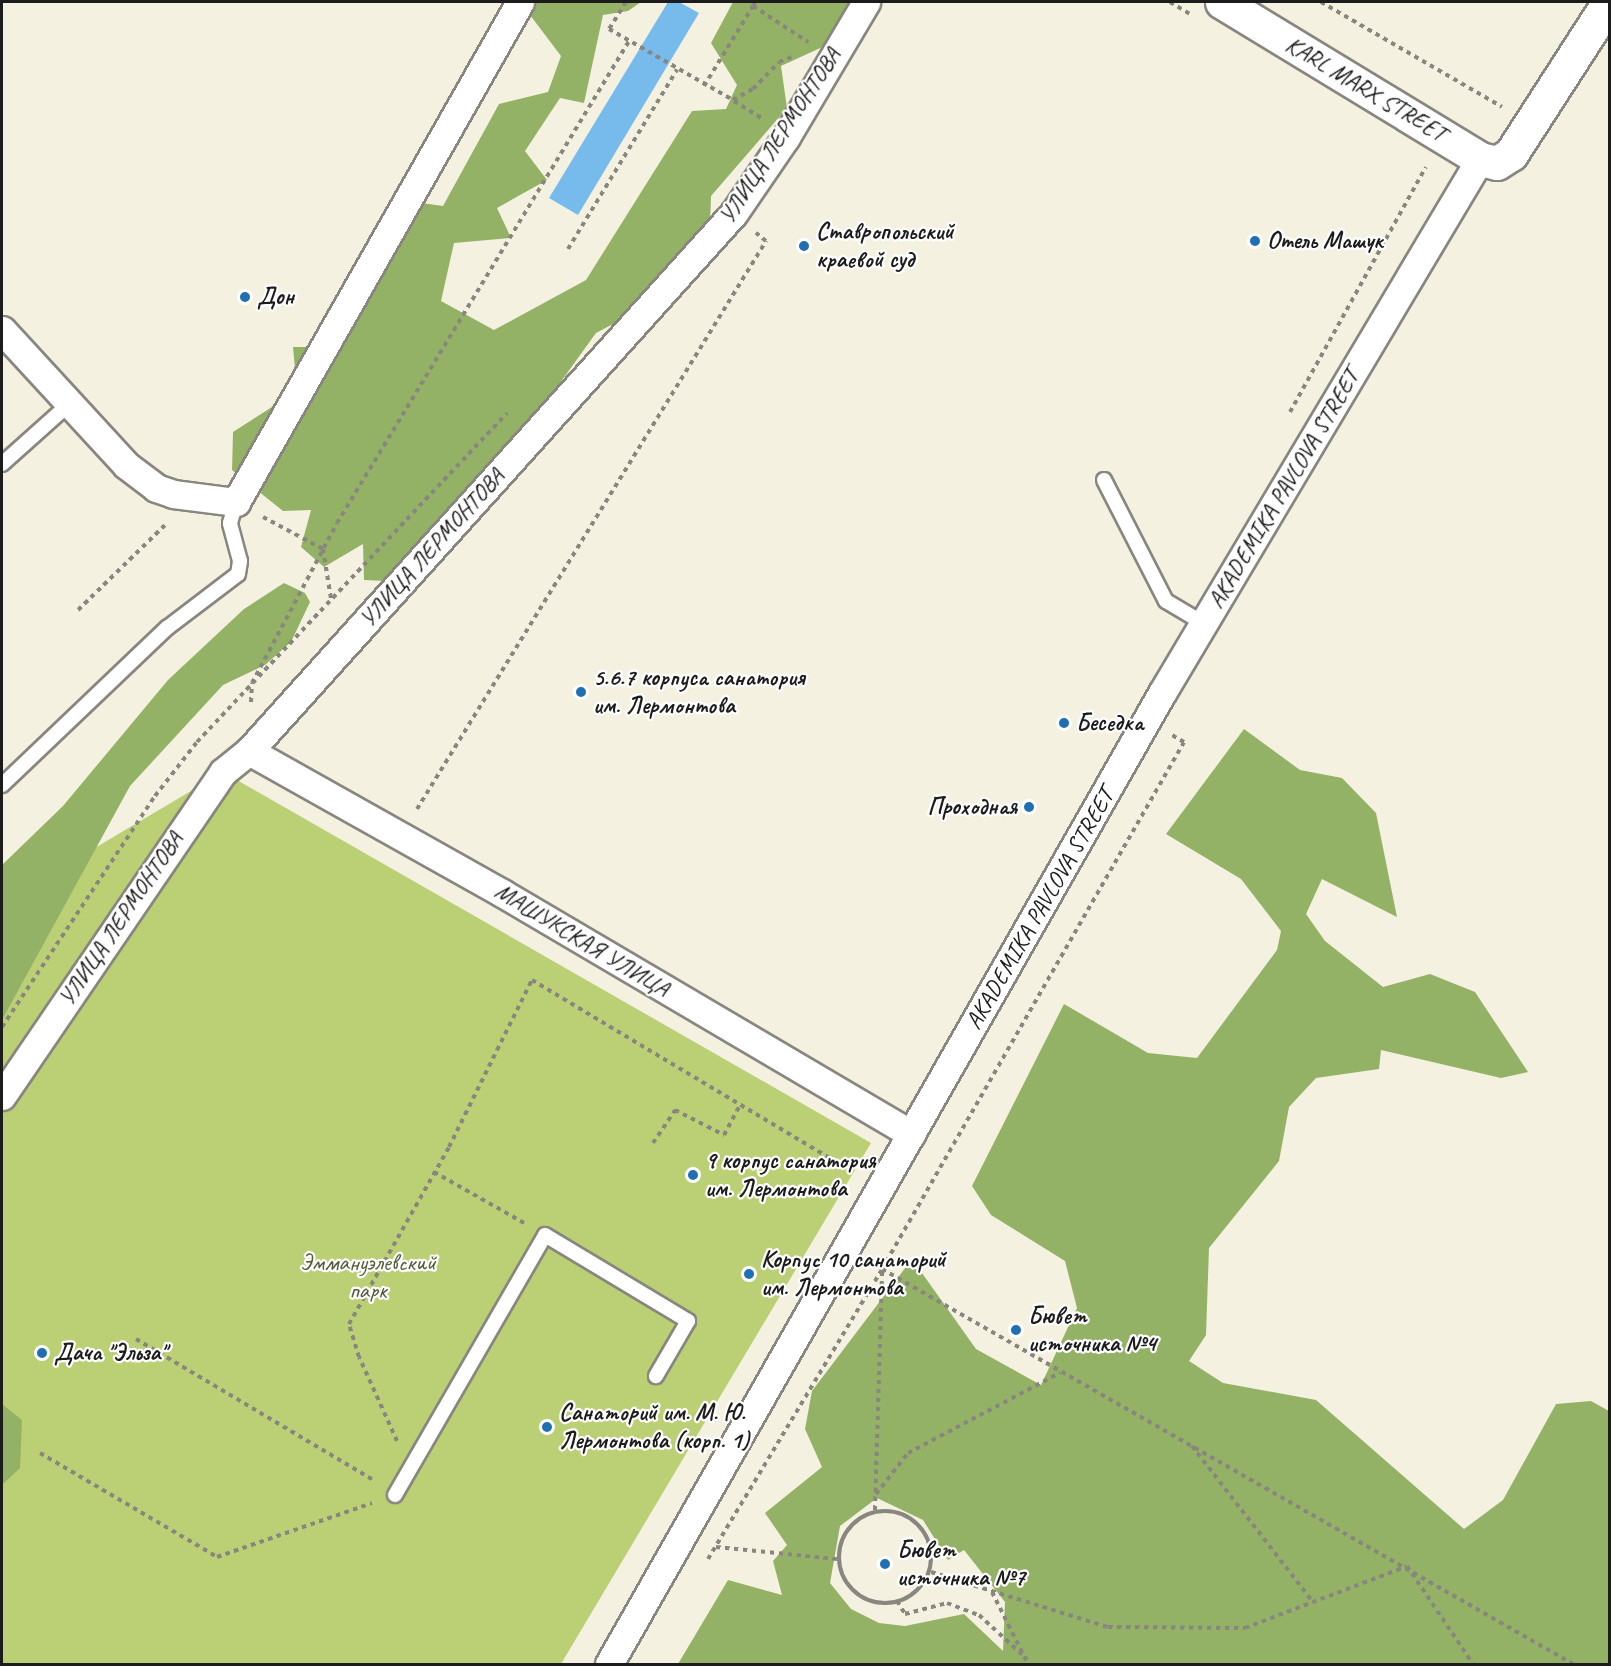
<!DOCTYPE html>
<meta charset="utf-8">
<style>
body{margin:0}
#map{position:relative;width:1611px;height:1666px;overflow:hidden;background:#f4f1e1;font-family:Caveat,sans-serif}
div>[style]{position:absolute}
[style*='--x']{left:calc(var(--x)*1px);top:calc(var(--y)*1px);width:calc(var(--w)*1px);rotate:calc(var(--a)*1deg)}
.green>*{inset:0;background:#bbd074}
.forest>*{inset:0;background:#94b266}
.water>*{inset:0;background:#77bbed}
.path>*{height:4px;margin-top:-2px;transform-origin:0;background:repeating-linear-gradient(90deg,#88867e 0 4.5px,transparent 0 9px)}
.path>.ring{margin:-2px;padding:0;box-sizing:content-box;background:none;border:4px solid #88867e;border-radius:50%}
.roads{filter:drop-shadow(2px 0 #88867e) drop-shadow(-2px 0 #88867e) drop-shadow(0 2px #88867e) drop-shadow(0 -2px #88867e)}
.lane>*{height:14px;margin:-7px;padding:0 7px;transform-origin:7px;border-radius:7px;background:#fff}
.street>*{height:27px;margin:-13.5px;padding:0 13.5px;transform-origin:13.5px;border-radius:13.5px;background:#fff}
.secondary>*{height:33px;margin:-16.5px;padding:0 16.5px;transform-origin:16.5px;border-radius:16.5px;background:#fff}
.dots>*{width:16px;height:16px;translate:-50% -50%;box-sizing:border-box;border:3px solid #fff;border-radius:50%}
span{translate:-50% -50%;white-space:nowrap;text-align:center;line-height:1.15;-webkit-text-stroke:4.5px #fff;paint-order:stroke}
.street-label{font-size:24px;color:#1c1c1c}
.poi-label{font-size:24px;color:#1c1c1c;font-weight:700}
.left{translate:0 -50%;text-align:left}
.right{translate:-100% -50%;text-align:right}
.park-label{font-size:24px;color:#545b3b}
.frame{position:absolute;inset:0;border:3px solid #1c1c1c;pointer-events:none}
</style>
<div id="map">
<div class="green">
<i style="clip-path:polygon(223px 772px,871px 1143px,561px 1664px,2px 1664px,2px 903px)"></i>
</div>
<div class="forest">
<i style="clip-path:polygon(535px 2px,641px 2px,628px 11px,603px 15px,584px 103px,560px 98px,525px 151px,547px 180px,497px 208px,511px 238px,454px 243px,441px 301px,494px 330px,586px 280px,692px 111px,726px 109px,737px 85px,711px 43px,733px 2px,863px 2px,829px 44px,781px 66px,787px 108px,711px 196px,710px 226px,641px 309px,596px 333px,500px 466px,386px 581px,364px 580px,363px 544px,324px 567px,301px 547px,311px 510px,283px 511px,232px 470px,233px 432px,297px 391px,293px 347px,318px 347px,328px 308px,369px 287px,407px 201px,443px 206px,499px 104px,548px 92px,561px 56px,530px 15px)"></i>
<i style="clip-path:polygon(284px 583px,305px 593px,310px 602px,291px 642px,265px 665px,223px 685px,130px 786px,2px 1020px,2px 865px,63px 806px,168px 680px,244px 609px)"></i>
<i style="clip-path:polygon(evenodd,1244px 729px,1300px 770px,1342px 778px,1376px 813px,1397px 917px,1322px 879px,1306px 914px,1325px 941px,1383px 987px,1430px 974px,1475px 992px,1528px 1072px,1501px 1078px,1381px 1050px,1379px 1069px,1316px 1078px,1289px 1107px,1279px 1161px,1209px 1248px,1206px 1335px,1189px 1361px,1223px 1383px,1316px 1400px,1464px 1529px,1503px 1500px,1556px 1404px,1591px 1401px,1609px 1411px,1609px 1664px,678px 1664px,728px 1580px,782px 1595px,773px 1561px,787px 1545px,765px 1513px,822px 1467px,805px 1429px,812px 1391px,912px 1259px,976px 1349px,1041px 1385px,1077px 1308px,1065px 1261px,991px 1215px,972px 1186px,1064px 1004px,1148px 1053px,1197px 1058px,1277px 950px,1281px 931px,1241px 879px,1166px 834px,1244px 729px,877px 1498px,923px 1520px,948px 1560px,964px 1550px,1005px 1602px,1003px 1651px,964px 1614px,905px 1626px,879px 1623px,851px 1609px,830px 1583px,840px 1526px,877px 1498px)"></i>
<i style="clip-path:polygon(2px 1404px,22px 1420px,20px 1468px,2px 1485px)"></i>
</div>
<div class="water">
<i style="clip-path:polygon(668px 2px,679px 2px,699px 13px,578px 215px,549px 198px)"></i>
</div>
<div class="path">
<i style="--x:626;--y:2;--w:32;--a:122"></i>
<i style="--x:609;--y:29;--w:143;--a:29.8"></i>
<i style="--x:733;--y:100;--w:23;--a:-29"></i>
<i style="--x:753;--y:89;--w:37;--a:-46"></i>
<i style="--x:779;--y:62;--w:18;--a:-22"></i>
<i style="--x:755;--y:2;--w:4;--a:117"></i>
<i style="--x:753;--y:6;--w:66;--a:33.2"></i>
<i style="--x:1170;--y:2;--w:23;--a:31"></i>
<i style="--x:1321;--y:2;--w:209;--a:30.1"></i>
<i style="--x:704;--y:86;--w:94;--a:-58.5"></i>
<i style="--x:734;--y:101;--w:34;--a:32"></i>
<i style="--x:568;--y:249;--w:210;--a:-58.7"></i>
<i style="--x:1290;--y:412;--w:280;--a:-61"></i>
<i style="--x:263;--y:517;--w:68;--a:28.1"></i>
<i style="--x:323;--y:549;--w:51;--a:80.9"></i>
<i style="--x:78;--y:610;--w:122;--a:-44.3"></i>
<i style="--x:251;--y:702;--w:19;--a:-87"></i>
<i style="--x:252;--y:683;--w:181;--a:-62"></i>
<i style="--x:337;--y:523;--w:564;--a:-58.79"></i>
<i style="--x:417;--y:809;--w:667;--a:-58.43"></i>
<i style="--x:766;--y:241;--w:13;--a:-141"></i>
<i style="--x:2;--y:1027;--w:277;--a:-56.5"></i>
<i style="--x:155;--y:796;--w:68;--a:-52.1"></i>
<i style="--x:197;--y:742;--w:452;--a:-46.7"></i>
<i style="--x:653;--y:1143;--w:40;--a:-56"></i>
<i style="--x:675;--y:1110;--w:55;--a:27"></i>
<i style="--x:724;--y:1135;--w:34;--a:-62"></i>
<i style="--x:434;--y:1172;--w:106;--a:29.5"></i>
<i style="--x:136;--y:1339;--w:278;--a:30.7"></i>
<i style="--x:397;--y:1441;--w:92;--a:-114.3"></i>
<i style="--x:359;--y:1357;--w:34;--a:-107"></i>
<i style="--x:349;--y:1324;--w:203;--a:-60.5"></i>
<i style="--x:449;--y:1147;--w:186;--a:-63.6"></i>
<i style="--x:532;--y:980;--w:374;--a:30.9"></i>
<i style="--x:1192;--y:1446;--w:197;--a:52.2"></i>
<i style="--x:40;--y:1453;--w:205;--a:30.4"></i>
<i style="--x:217;--y:1557;--w:164;--a:-19.2"></i>
<i style="--x:876;--y:1494;--w:52;--a:-52"></i>
<i style="--x:908;--y:1453;--w:172;--a:-27.8"></i>
<i style="--x:875;--y:1510;--w:241;--a:-88.3"></i>
<i style="--x:882;--y:1269;--w:796;--a:29.75"></i>
<i class="ring" style="left:839px;top:1511px;width:88px;height:88px"></i>
<i style="--x:716;--y:1547;--w:122;--a:5.7"></i>
<i style="--x:708;--y:1559;--w:338;--a:-59"></i>
<i style="--x:882;--y:1269;--w:607;--a:-60.18"></i>
<i style="--x:1184;--y:742;--w:14;--a:-150"></i>
<i style="--x:931;--y:1572;--w:185;--a:17.3"></i>
<i style="--x:1108;--y:1627;--w:137;--a:0.4"></i>
<i style="--x:1245;--y:1628;--w:173;--a:-20.9"></i>
<i style="--x:1407;--y:1566;--w:118;--a:56"></i>
<i style="--x:992;--y:1592;--w:80;--a:63.4"></i>
<i style="--x:897;--y:1601;--w:15;--a:58"></i>
<i style="--x:905;--y:1614;--w:43;--a:-14.7"></i>
<i style="--x:947;--y:1603;--w:34;--a:21"></i>
<i style="--x:979;--y:1615;--w:65;--a:42.5"></i>
</div>
<div class="roads">
<div class="lane">
<i style="--x:2;--y:464;--w:90;--a:-41.8"></i>
<i style="--x:1104;--y:480;--w:136;--a:62.9"></i>
<i style="--x:1166;--y:601;--w:43;--a:30.7"></i>
<i style="--x:2;--y:785;--w:228;--a:-43.6"></i>
<i style="--x:167;--y:628;--w:89;--a:-37.3"></i>
<i style="--x:238;--y:574;--w:13;--a:-81"></i>
<i style="--x:240;--y:561;--w:39;--a:-105"></i>
<i style="--x:230;--y:523;--w:22;--a:-74"></i>
<i style="--x:395;--y:1495;--w:300;--a:-60"></i>
<i style="--x:545;--y:1235;--w:167;--a:31"></i>
<i style="--x:688;--y:1321;--w:64;--a:120.2"></i>
</div>
<div class="street">
<i style="--x:2;--y:330;--w:183;--a:47.4"></i>
<i style="--x:126;--y:465;--w:38;--a:37"></i>
<i style="--x:156;--y:488;--w:18;--a:19"></i>
<i style="--x:173;--y:494;--w:64;--a:7.2"></i>
<i style="--x:236;--y:502;--w:575;--a:-60.4"></i>
<i style="--x:249;--y:751;--w:290;--a:29.3"></i>
<i style="--x:502;--y:893;--w:475;--a:30.5"></i>
<i style="--x:2;--y:1096;--w:392;--a:-55.7"></i>
<i style="--x:223;--y:772;--w:33;--a:-39"></i>
<i style="--x:249;--y:751;--w:724;--a:-47.97"></i>
<i style="--x:734;--y:213;--w:92;--a:-55.6"></i>
<i style="--x:786;--y:137;--w:157;--a:-59.3"></i>
<i style="--x:609;--y:1664;--w:1117;--a:-60.34"></i>
<i style="--x:1162;--y:693;--w:622;--a:-59.23"></i>
</div>
<div class="secondary">
<i style="--x:1222;--y:2;--w:302;--a:31.3"></i>
<i style="--x:1480;--y:159;--w:17;--a:13"></i>
<i style="--x:1497;--y:163;--w:17;--a:-33"></i>
<i style="--x:1511;--y:154;--w:181;--a:-57.2"></i>
</div>
</div>
<div class="dots">
<i style="left:1255px;top:241px;background:#1f6fb2"></i>
<i style="left:804px;top:246px;background:#1f6fb2"></i>
<i style="left:245px;top:297px;background:#1f6fb2"></i>
<i style="left:581px;top:692px;background:#1f6fb2"></i>
<i style="left:1064px;top:723px;background:#1f6fb2"></i>
<i style="left:1029px;top:807px;background:#1f6fb2"></i>
<i style="left:693px;top:1175px;background:#1f6fb2"></i>
<i style="left:749px;top:1274px;background:#1f6fb2"></i>
<i style="left:1016px;top:1330px;background:#1f6fb2"></i>
<i style="left:42px;top:1353px;background:#1f6fb2"></i>
<i style="left:547px;top:1427px;background:#1f6fb2"></i>
<i style="left:885px;top:1564px;background:#1f6fb2"></i>
</div>
<div class="street-label">
<span style="left:1366px;top:89px;rotate:31deg">KARL MARX STREET</span>
<span style="left:780px;top:136px;rotate:-57deg">УЛИЦА ЛЕРМОНТОВА</span>
<span style="left:1284px;top:489px;rotate:-59deg">AKADEMIKA PAVLOVA STREET</span>
<span style="left:432px;top:548px;rotate:-48deg">УЛИЦА ЛЕРМОНТОВА</span>
<span style="left:1040px;top:909px;rotate:-60deg">AKADEMIKA PAVLOVA STREET</span>
<span style="left:121px;top:919px;rotate:-56deg">УЛИЦА ЛЕРМОНТОВА</span>
<span style="left:582px;top:940px;rotate:31deg">МАШУКСКАЯ УЛИЦА</span>
</div>
<div class="poi-label">
<span class="left" style="left:816px;top:246px">Ставропольский<br>краевой суд</span>
<span class="left" style="left:1267px;top:241px">Отель Машук</span>
<span class="left" style="left:257px;top:297px">Дон</span>
<span class="left" style="left:593px;top:692px">5.6.7 корпуса санатория<br>им. Лермонтова</span>
<span class="left" style="left:1076px;top:723px">Беседка</span>
<span class="right" style="left:1017px;top:807px">Проходная</span>
<span class="left" style="left:705px;top:1175px">9 корпус санатория<br>им. Лермонтова</span>
<span class="left" style="left:761px;top:1274px">Корпус 10 санаторий<br>им. Лермонтова</span>
<span class="left" style="left:1028px;top:1330px">Бювет<br>источника №4</span>
<span class="left" style="left:54px;top:1353px">Дача "Эльза"</span>
<span class="left" style="left:559px;top:1427px">Санаторий им. М. Ю.<br>Лермонтова (корп. 1)</span>
<span class="left" style="left:897px;top:1564px">Бювет<br>источника №7</span>
</div>
<div class="park-label">
<span style="left:368px;top:1277px">Эммануэлевский<br>парк</span>
</div>
<div class="frame"></div>
</div>
